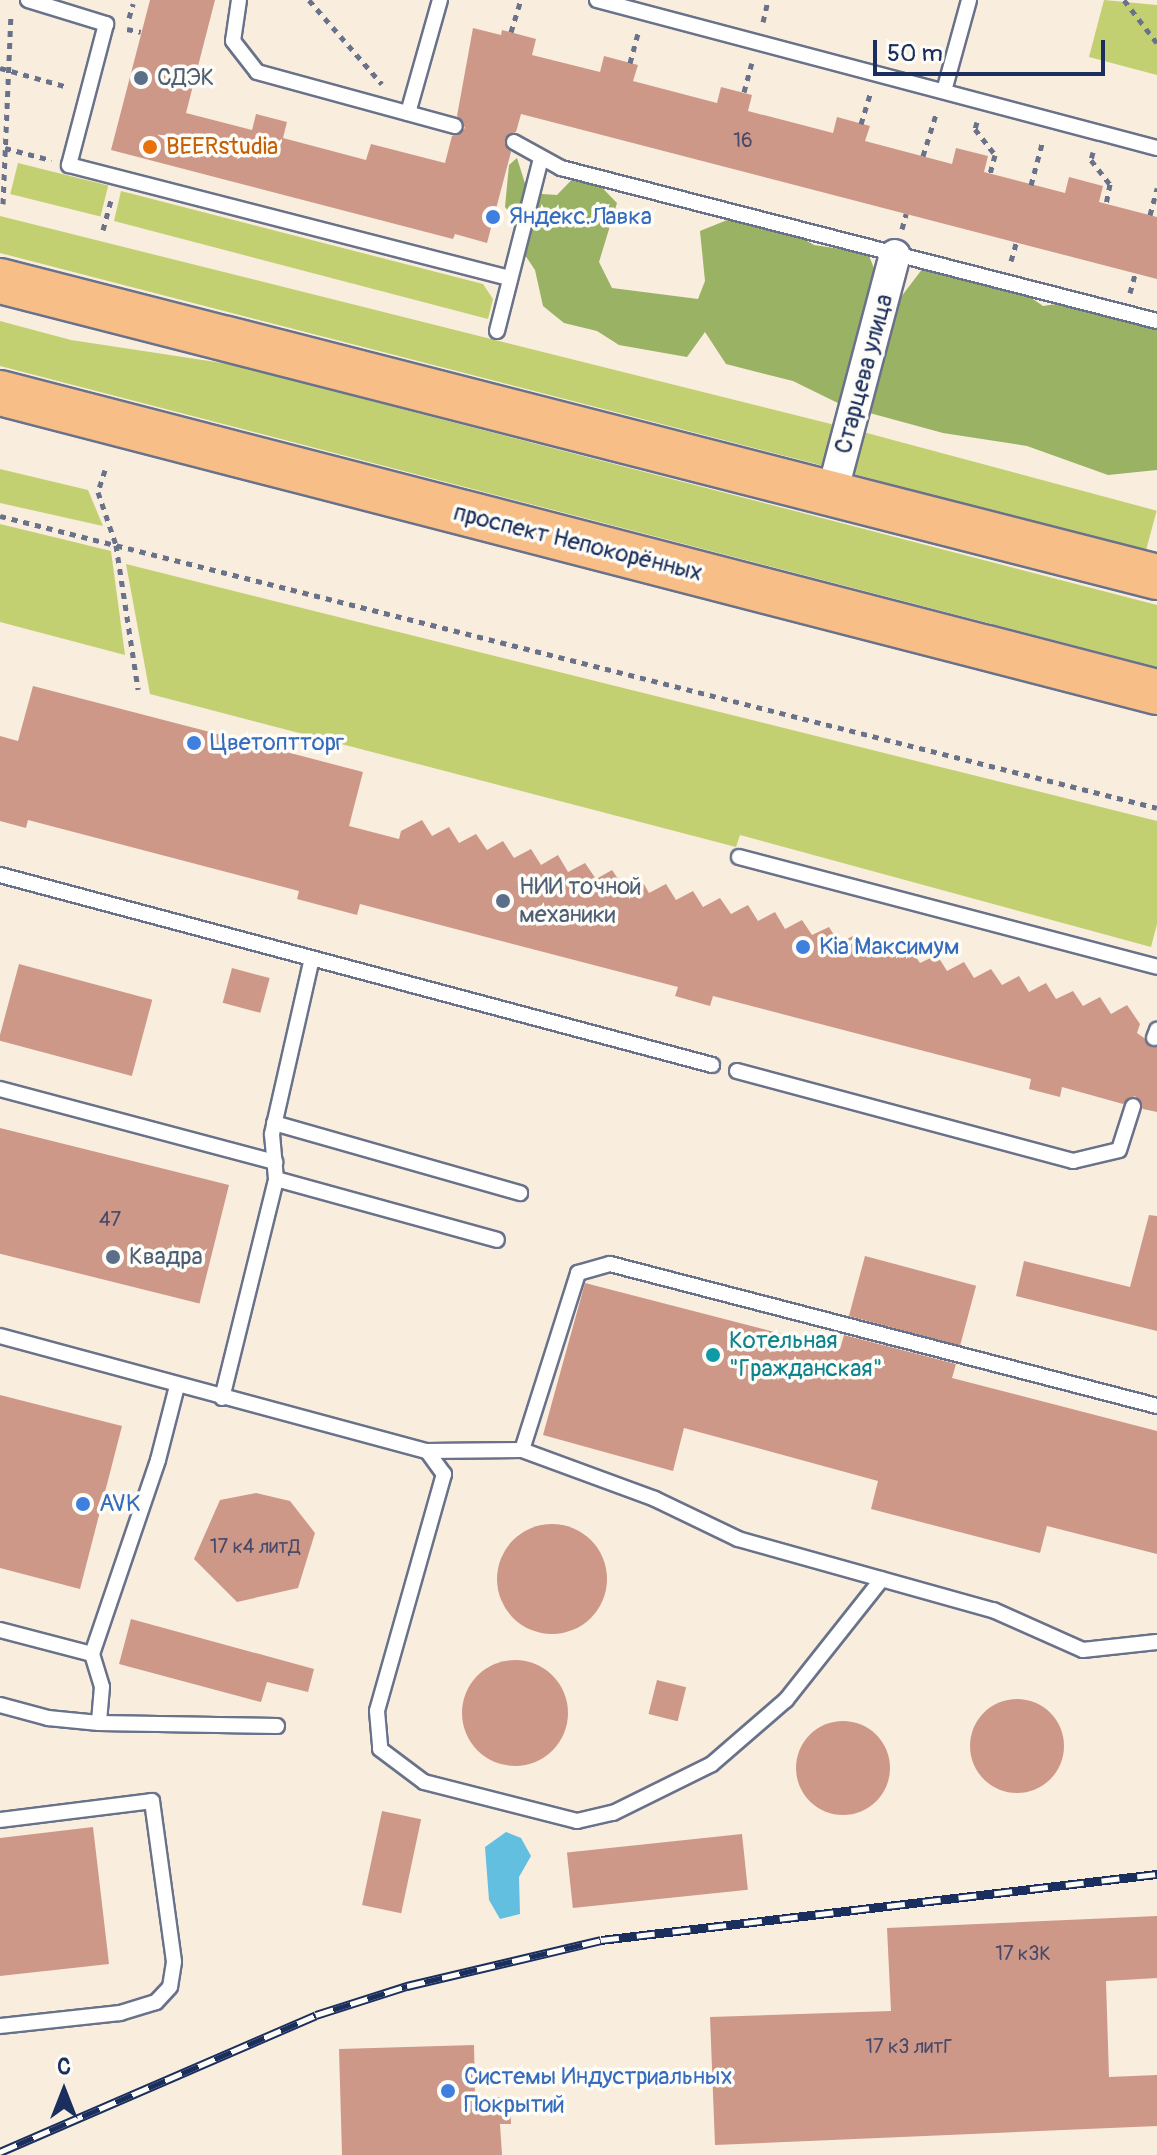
<!DOCTYPE html>
<meta charset="utf-8">
<style>
body{margin:0}
#map{position:relative;width:1157px;height:2155px;overflow:hidden;background:#f9eddd;font-family:Pangolin,sans-serif}
div>[style]{position:absolute}
[style*='--x']{left:calc(var(--x)*1px);top:calc(var(--y)*1px);width:calc(var(--w)*1px);rotate:calc(var(--a)*1deg)}
.green>*{inset:0;background:#c2d072;transform-origin:0 0}
.forest>*{inset:0;background:#99b264}
.water>*{inset:0;background:#62bfe0}
.building>*{inset:0;background:#ce9889;transform-origin:0 0}
.round{border-radius:50%}
.path>*{height:5px;margin-top:-2.5px;transform-origin:0;background:repeating-linear-gradient(90deg,#69728a 0 6px,transparent 0 12px)}
.roads{filter:drop-shadow(2px 0 #69728a) drop-shadow(-2px 0 #69728a) drop-shadow(0 2px #69728a) drop-shadow(0 -2px #69728a)}
.lane>*{height:14px;margin:-7px;padding:0 7px;transform-origin:7px;border-radius:7px;background:#fff}
.street>*{height:30px;margin:-15px;padding:0 15px;transform-origin:15px;border-radius:15px;background:#fff}
.primary>*{height:44px;margin:-22px;padding:0 22px;transform-origin:22px;border-radius:22px;background:#f7be88}
.rail>*{height:9px;margin-top:-4.5px;transform-origin:0;background:repeating-linear-gradient(90deg,#fdfcf7 0 18px,#1b2f5e 0 36px);box-sizing:border-box;border-block:2px solid #1b2f5e}
.dots>*{width:22px;height:22px;translate:-50% -50%;box-sizing:border-box;border:4px solid #fdfcf7;border-radius:50%}
span{translate:-50% -50%;white-space:nowrap;text-align:center;line-height:1.15;-webkit-text-stroke:7px #fdfcf7;paint-order:stroke}
.number-label{font-size:20px;color:#484969}
.number-label span{-webkit-text-stroke-width:0}
.service-label{font-size:24px;color:#4e5e75}
.left{translate:0 -50%;text-align:left}
.food-label{font-size:24px;color:#c56008}
.shop-label{font-size:24px;color:#366cbe}
.street-label{font-size:24px;color:#1b2f5e}
.culture-label{font-size:24px;color:#0d838f}
.north{position:absolute;left:24px;top:2051px;width:80px;height:80px;-webkit-text-stroke:6px #fdfcf7;paint-order:stroke;rotate:0deg;font-size:22px;font-weight:700;line-height:32px;text-align:center;color:#1b2f5e}
.north::after{content:'';display:block;margin:auto;width:28px;height:36px;background:#1b2f5e;clip-path:polygon(50% 0,100% 100%,50% 72%,0 100%)}
.scale{position:absolute;left:873px;top:40px;width:232px;height:36px;box-sizing:border-box;border:4px solid #1b2f5e;border-top:0;padding-left:10px;font-size:24px;line-height:28px;white-space:nowrap;color:#1b2f5e;-webkit-text-stroke:6px #fdfcf7;paint-order:stroke}
</style>
<div id="map">
<div class="green">
<i style="clip-path:polygon(1104px 0,1157px 5px,1157px 75px,1089px 57px)"></i>
<i style="left:18px;top:163px;width:93px;height:32px;rotate:14deg"></i>
<i style="clip-path:polygon(121px 191px,483px 284px,493px 299px,488px 319px,114px 221px)"></i>
<i style="clip-path:polygon(0 216px,839px 426px,828px 467px,0 253px)"></i>
<i style="clip-path:polygon(0 321px,71px 340px,229px 364px,1157px 605px,1157px 667px,0 366px)"></i>
<i style="left:863px;top:432px;width:304px;height:43px;rotate:15deg"></i>
<i style="clip-path:polygon(0 469px,88px 490px,103px 526px,0 503px)"></i>
<i style="clip-path:polygon(0 524px,111px 551px,125px 655px,0 622px)"></i>
<i style="clip-path:polygon(126px 564px,1157px 821px,1157px 924px,1151px 947px,740px 835px,736px 847px,150px 694px)"></i>
</div>
<div class="forest">
<i style="clip-path:polygon(517px 158px,528px 193px,557px 195px,583px 168px,617px 203px,599px 262px,612px 288px,698px 299px,705px 281px,700px 231px,752px 210px,814px 245px,868px 253px,875px 271px,870px 300px,898px 301px,923px 268px,1017px 288px,1043px 306px,1103px 297px,1139px 317px,1157px 319px,1157px 470px,1108px 475px,1027px 446px,943px 433px,844px 406px,793px 381px,726px 364px,705px 332px,687px 357px,619px 345px,597px 331px,564px 323px,543px 306px,535px 270px,523px 252px,527px 232px,505px 207px,509px 165px)"></i>
</div>
<div class="water">
<i style="clip-path:polygon(506px 1832px,521px 1838px,531px 1856px,519px 1877px,520px 1914px,500px 1919px,489px 1900px,485px 1847px)"></i>
</div>
<div class="building">
<i style="clip-path:polygon(150px 0,215px 0,186px 113px,252px 130px,256px 114px,287px 122px,283px 138px,366px 160px,371px 144px,445px 163px,452px 136px,465px 128px,457px 116px,473px 28px,501px 35px,502px 30px,536px 39px,532px 55px,600px 72px,604px 56px,638px 65px,633px 81px,717px 103px,721px 87px,752px 95px,748px 111px,833px 133px,837px 117px,870px 126px,865px 141px,952px 164px,956px 148px,988px 156px,984px 172px,1065px 193px,1069px 177px,1103px 186px,1099px 202px,1157px 217px,1157px 279px,521px 114px,516px 132px,505px 138px,511px 152px,487px 243px,455px 234px,453px 239px,111px 150px)"></i>
<i style="clip-path:polygon(33px 686px,363px 772px,349px 826px,399px 839px,401px 831px,422px 820px,432px 836px,449px 827px,459px 843px,476px 834px,487px 850px,503px 841px,514px 858px,531px 849px,541px 865px,558px 855px,568px 872px,585px 863px,596px 879px,612px 870px,623px 886px,640px 877px,649px 893px,666px 884px,676px 900px,693px 891px,703px 907px,720px 898px,731px 914px,748px 905px,758px 921px,775px 912px,785px 929px,802px 920px,812px 935px,829px 927px,839px 943px,857px 934px,867px 950px,884px 941px,894px 957px,910px 948px,920px 963px,937px 955px,947px 971px,964px 962px,974px 978px,991px 969px,1002px 985px,1019px 976px,1029px 992px,1046px 983px,1056px 999px,1073px 991px,1083px 1006px,1100px 997px,1111px 1014px,1127px 1005px,1140px 1024px,1137px 1033px,1157px 1047px,1157px 1112px,1143px 1109px,1135px 1096px,1123px 1104px,1062px 1087px,1060px 1097px,1029px 1089px,1031px 1079px,713px 996px,710px 1006px,675px 996px,678px 987px,360px 904px,357px 915px,297px 899px,299px 891px,28px 820px,26px 828px,0 821px,0 736px,18px 741px)"></i>
<i style="left:19px;top:964px;width:138px;height:79px;rotate:15deg"></i>
<i style="left:232px;top:968px;width:39px;height:36px;rotate:15deg"></i>
<i style="left:0;top:1128px;width:236px;height:122px;rotate:14deg"></i>
<i style="clip-path:polygon(1149px 1215px,1157px 1216px,1157px 1331px,1016px 1296px,1024px 1261px,1130px 1287px)"></i>
<i style="left:865px;top:1256px;width:115px;height:62px;rotate:15deg"></i>
<i style="clip-path:polygon(585px 1283px,840px 1349px,844px 1335px,956px 1364px,952px 1378px,1157px 1431px,1157px 1554px,1047px 1526px,1040px 1553px,871px 1509px,878px 1481px,684px 1428px,673px 1471px,543px 1435px)"></i>
<i style="clip-path:polygon(0 1395px,122px 1426px,80px 1589px,0 1568px)"></i>
<i style="clip-path:polygon(256px 1493px,290px 1501px,315px 1533px,298px 1588px,237px 1602px,194px 1559px,220px 1500px)"></i>
<i class="round" style="left:497px;top:1524px;width:110px;height:110px"></i>
<i style="clip-path:polygon(131px 1619px,314px 1669px,308px 1692px,267px 1682px,261px 1702px,119px 1664px)"></i>
<i class="round" style="left:462px;top:1660px;width:106px;height:106px"></i>
<i style="left:657px;top:1680px;width:30px;height:35px;rotate:14deg"></i>
<i class="round" style="left:970px;top:1699px;width:94px;height:94px"></i>
<i class="round" style="left:796px;top:1721px;width:94px;height:94px"></i>
<i style="left:382px;top:1811px;width:40px;height:96px;rotate:12deg"></i>
<i style="clip-path:polygon(93px 1827px,109px 1964px,0 1976px,0 1838px)"></i>
<i style="left:742px;top:1834px;width:56px;height:176px;rotate:84deg"></i>
<i style="clip-path:polygon(1157px 1916px,1157px 1978px,1106px 1981px,1109px 2077px,1157px 2075px,1157px 2126px,715px 2145px,710px 2017px,891px 2011px,887px 1928px)"></i>
<i style="clip-path:polygon(474px 2045px,475px 2098px,510px 2097px,511px 2124px,500px 2124px,502px 2155px,342px 2155px,339px 2049px)"></i>
</div>
<div class="path">
<i style="--x:309;--y:0;--w:111;--a:49"></i>
<i style="--x:1124;--y:0;--w:54;--a:52.5"></i>
<i style="--x:129;--y:18;--w:15;--a:-74"></i>
<i style="--x:763;--y:22;--w:23;--a:-77"></i>
<i style="--x:127;--y:29;--w:14;--a:12"></i>
<i style="--x:511;--y:32;--w:34;--a:-73"></i>
<i style="--x:630;--y:63;--w:31;--a:-75"></i>
<i style="--x:0;--y:68;--w:71;--a:15.6"></i>
<i style="--x:744;--y:92;--w:30;--a:-75"></i>
<i style="--x:977;--y:122;--w:7;--a:106"></i>
<i style="--x:975;--y:129;--w:33;--a:52"></i>
<i style="--x:995;--y:155;--w:20;--a:105"></i>
<i style="--x:861;--y:124;--w:31;--a:-73"></i>
<i style="--x:5;--y:148;--w:48;--a:14.6"></i>
<i style="--x:1093;--y:152;--w:8;--a:104"></i>
<i style="--x:1091;--y:160;--w:31;--a:52"></i>
<i style="--x:1110;--y:184;--w:20;--a:101"></i>
<i style="--x:923;--y:156;--w:47;--a:-72.7"></i>
<i style="--x:1031;--y:185;--w:47;--a:-75.1"></i>
<i style="--x:3;--y:204;--w:191;--a:-87.6"></i>
<i style="--x:1150;--y:215;--w:28;--a:-75"></i>
<i style="--x:902;--y:229;--w:16;--a:-75"></i>
<i style="--x:103;--y:230;--w:35;--a:-75"></i>
<i style="--x:1011;--y:261;--w:19;--a:-74"></i>
<i style="--x:1130;--y:293;--w:20;--a:-75"></i>
<i style="--x:105;--y:470;--w:23;--a:108"></i>
<i style="--x:98;--y:492;--w:56;--a:71.2"></i>
<i style="--x:116;--y:545;--w:146;--a:81.3"></i>
<i style="--x:0;--y:516;--w:1193;--a:14.16"></i>
</div>
<div class="roads">
<div class="lane">
<i style="--x:28;--y:0;--w:82;--a:17.1"></i>
<i style="--x:106;--y:24;--w:146;--a:104.7"></i>
<i style="--x:69;--y:165;--w:455;--a:14.4"></i>
<i style="--x:239;--y:0;--w:41;--a:98.3"></i>
<i style="--x:233;--y:41;--w:39;--a:52"></i>
<i style="--x:257;--y:72;--w:205;--a:15.3"></i>
<i style="--x:597;--y:0;--w:579;--a:14.8"></i>
<i style="--x:944;--y:91;--w:94;--a:-74.6"></i>
<i style="--x:408;--y:113;--w:117;--a:-74.2"></i>
<i style="--x:514;--y:142;--w:54;--a:29"></i>
<i style="--x:561;--y:168;--w:615;--a:14.4"></i>
<i style="--x:497;--y:331;--w:179;--a:-75.7"></i>
<i style="--x:739;--y:857;--w:432;--a:14.7"></i>
<i style="--x:0;--y:875;--w:737;--a:14.94"></i>
<i style="--x:1154;--y:1038;--w:9;--a:-69"></i>
<i style="--x:737;--y:1071;--w:348;--a:15"></i>
<i style="--x:1073;--y:1161;--w:47;--a:-13.4"></i>
<i style="--x:1119;--y:1150;--w:46;--a:-72.3"></i>
<i style="--x:0;--y:1089;--w:285;--a:14.9"></i>
<i style="--x:274;--y:1123;--w:256;--a:15.9"></i>
<i style="--x:276;--y:1179;--w:229;--a:15.4"></i>
<i style="--x:0;--y:1336;--w:442;--a:15.1"></i>
<i style="--x:427;--y:1451;--w:95;--a:-0.6"></i>
<i style="--x:522;--y:1450;--w:142;--a:20.2"></i>
<i style="--x:655;--y:1499;--w:92;--a:25.7"></i>
<i style="--x:738;--y:1539;--w:265;--a:15.6"></i>
<i style="--x:993;--y:1610;--w:98;--a:24"></i>
<i style="--x:1083;--y:1650;--w:74;--a:-6.2"></i>
<i style="--x:222;--y:1398;--w:226;--a:-76.1"></i>
<i style="--x:276;--y:1179;--w:45;--a:-95.1"></i>
<i style="--x:272;--y:1134;--w:180;--a:-77.2"></i>
<i style="--x:522;--y:1450;--w:186;--a:-72.4"></i>
<i style="--x:578;--y:1273;--w:33;--a:-16"></i>
<i style="--x:610;--y:1264;--w:565;--a:14.55"></i>
<i style="--x:427;--y:1451;--w:29;--a:54"></i>
<i style="--x:444;--y:1474;--w:246;--a:105.8"></i>
<i style="--x:377;--y:1711;--w:38;--a:85"></i>
<i style="--x:380;--y:1749;--w:55;--a:36.9"></i>
<i style="--x:424;--y:1782;--w:158;--a:14.3"></i>
<i style="--x:577;--y:1821;--w:37;--a:-13"></i>
<i style="--x:613;--y:1813;--w:110;--a:-26.3"></i>
<i style="--x:712;--y:1764;--w:98;--a:-40.9"></i>
<i style="--x:786;--y:1700;--w:154;--a:-51.6"></i>
<i style="--x:0;--y:1630;--w:95;--a:14.6"></i>
<i style="--x:92;--y:1654;--w:205;--a:-71.2"></i>
<i style="--x:158;--y:1460;--w:76;--a:-75.6"></i>
<i style="--x:92;--y:1654;--w:34;--a:73"></i>
<i style="--x:102;--y:1687;--w:36;--a:95"></i>
<i style="--x:0;--y:1705;--w:50;--a:15.2"></i>
<i style="--x:48;--y:1718;--w:51;--a:5.6"></i>
<i style="--x:99;--y:1723;--w:178;--a:1"></i>
<i style="--x:0;--y:1820;--w:153;--a:-7.1"></i>
<i style="--x:152;--y:1801;--w:162;--a:82.2"></i>
<i style="--x:174;--y:1962;--w:25;--a:99"></i>
<i style="--x:170;--y:1987;--w:21;--a:133"></i>
<i style="--x:156;--y:2002;--w:38;--a:163"></i>
<i style="--x:120;--y:2013;--w:121;--a:173.8"></i>
</div>
<div class="street">
<i style="--x:832;--y:493;--w:246;--a:-75.2"></i>
</div>
<div class="primary">
<i style="--x:0;--y:281;--w:1194;--a:14.35"></i>
<i style="--x:0;--y:393;--w:1195;--a:14.49"></i>
</div>
</div>
<div class="rail">
<i style="--x:0;--y:2152;--w:344;--a:-23.4"></i>
<i style="--x:316;--y:2015;--w:96;--a:-17.7"></i>
<i style="--x:407;--y:1986;--w:199;--a:-13.3"></i>
<i style="--x:601;--y:1940;--w:560;--a:-6.77"></i>
</div>
<div class="dots">
<i style="left:141px;top:78px;background:#5c6f8a"></i>
<i style="left:150px;top:147px;background:#e8710a"></i>
<i style="left:493px;top:217px;background:#3f7fe0"></i>
<i style="left:194px;top:743px;background:#3f7fe0"></i>
<i style="left:503px;top:901px;background:#5c6f8a"></i>
<i style="left:803px;top:947px;background:#3f7fe0"></i>
<i style="left:113px;top:1257px;background:#5c6f8a"></i>
<i style="left:713px;top:1355px;background:#0f9aa8"></i>
<i style="left:83px;top:1504px;background:#3f7fe0"></i>
<i style="left:448px;top:2091px;background:#3f7fe0"></i>
</div>
<div class="number-label">
<span style="left:743px;top:140px">16</span>
<span style="left:110px;top:1219px">47</span>
<span style="left:255px;top:1546px">17 к4 литД</span>
<span style="left:1023px;top:1953px">17 к3К</span>
<span style="left:909px;top:2046px">17 к3 литГ</span>
</div>
<div class="service-label">
<span class="left" style="left:157px;top:78px">СДЭК</span>
<span class="left" style="left:519px;top:901px">НИИ точной<br>механики</span>
<span class="left" style="left:129px;top:1257px">Квадра</span>
</div>
<div class="food-label">
<span class="left" style="left:166px;top:147px">BEERstudia</span>
</div>
<div class="shop-label">
<span class="left" style="left:509px;top:217px">Яндекс.Лавка</span>
<span class="left" style="left:210px;top:743px">Цветоптторг</span>
<span class="left" style="left:819px;top:947px">Kia Максимум</span>
<span class="left" style="left:99px;top:1504px">AVK</span>
<span class="left" style="left:464px;top:2091px">Системы Индустриальных<br>Покрытий</span>
</div>
<div class="street-label">
<span style="left:864px;top:374px;rotate:-75deg">Старцева улица</span>
<span style="left:578px;top:543px;rotate:14deg">проспект Непокорённых</span>
</div>
<div class="culture-label">
<span class="left" style="left:729px;top:1355px">Котельная<br>"Гражданская"</span>
</div>
<div class="north">С</div>
<div class="scale">50 m</div>
</div>
